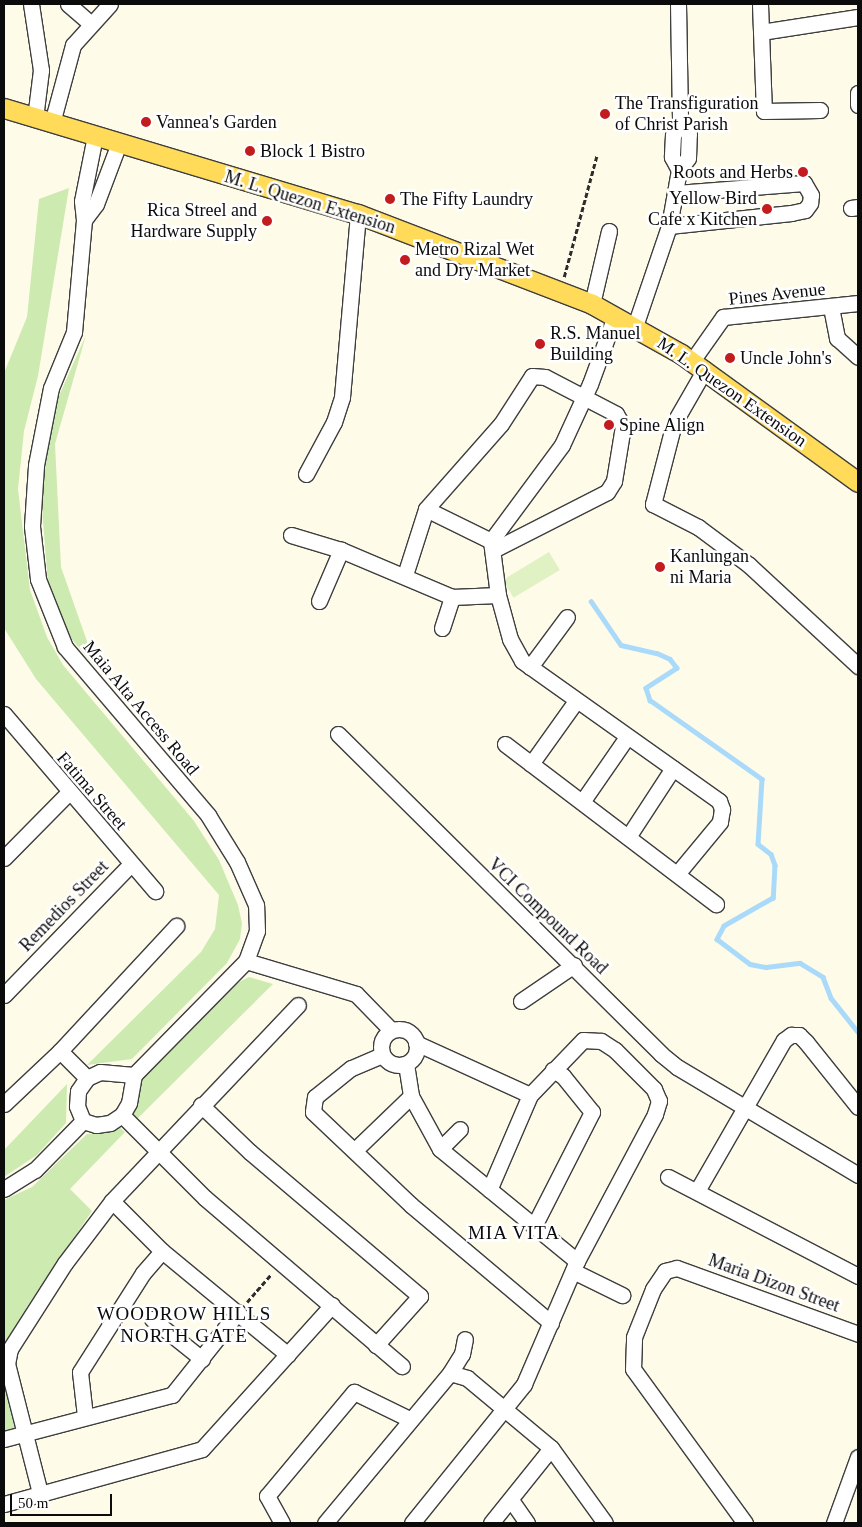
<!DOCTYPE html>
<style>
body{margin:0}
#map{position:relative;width:862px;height:1527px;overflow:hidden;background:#fffbe9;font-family:Georgia,serif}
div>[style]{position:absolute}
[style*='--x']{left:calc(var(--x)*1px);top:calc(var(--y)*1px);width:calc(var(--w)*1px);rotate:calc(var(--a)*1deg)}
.green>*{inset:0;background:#cdebb1}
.pitch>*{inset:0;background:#e0f2c3;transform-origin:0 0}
.stream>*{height:4.5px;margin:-2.25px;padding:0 2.25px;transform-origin:2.25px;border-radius:2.25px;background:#aadafa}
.path>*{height:2.5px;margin-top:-1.25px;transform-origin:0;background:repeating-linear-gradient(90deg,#2d2d2d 0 5px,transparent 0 7.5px)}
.roads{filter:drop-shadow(1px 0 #3e3e3e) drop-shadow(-1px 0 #3e3e3e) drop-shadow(0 1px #3e3e3e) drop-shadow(0 -1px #3e3e3e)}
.minor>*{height:15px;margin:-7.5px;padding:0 7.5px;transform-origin:7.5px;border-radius:7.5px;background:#fff}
.minor>.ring{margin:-7.5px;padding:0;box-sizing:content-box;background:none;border:15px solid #fff;border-radius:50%}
.major>*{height:19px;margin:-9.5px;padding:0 9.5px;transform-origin:9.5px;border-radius:9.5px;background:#ffdb59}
.dots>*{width:14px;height:14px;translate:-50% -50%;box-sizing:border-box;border:2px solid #fff;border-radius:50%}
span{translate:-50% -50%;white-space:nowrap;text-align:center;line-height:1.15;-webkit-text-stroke:5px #fff;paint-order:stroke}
.poi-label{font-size:18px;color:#0b0b0b}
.left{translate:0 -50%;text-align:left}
.right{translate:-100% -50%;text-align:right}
.street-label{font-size:18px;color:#0b0b0b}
.neighbourhood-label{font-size:19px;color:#0b0b0b;letter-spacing:1px}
.frame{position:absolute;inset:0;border:5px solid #0b0b0b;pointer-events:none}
.scale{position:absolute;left:10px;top:1494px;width:102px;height:22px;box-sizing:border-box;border:2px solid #0b0b0b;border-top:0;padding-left:6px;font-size:15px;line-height:18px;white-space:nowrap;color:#0b0b0b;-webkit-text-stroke:4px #fff;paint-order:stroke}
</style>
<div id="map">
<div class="green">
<i style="clip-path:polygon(69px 188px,38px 376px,24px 431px,18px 489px,30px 590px,47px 637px,63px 665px,194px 821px,219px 860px,238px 905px,242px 923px,240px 939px,227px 963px,132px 1059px,87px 1065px,201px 952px,215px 929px,219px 895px,36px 679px,4px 628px,4px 373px,27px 317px,39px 199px)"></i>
<i style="clip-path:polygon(86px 335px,55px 444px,61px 567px,96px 667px,69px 636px,48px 584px,40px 483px,46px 425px)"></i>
<i style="clip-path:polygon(249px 977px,273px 984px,136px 1120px,132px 1116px,137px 1084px,237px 983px)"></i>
<i style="clip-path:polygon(67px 1084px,66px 1123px,37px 1155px,4px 1177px,4px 1150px)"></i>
<i style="clip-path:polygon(119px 1127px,125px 1132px,70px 1189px,92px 1211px,27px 1307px,4px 1348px,4px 1200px,32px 1187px,87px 1134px,104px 1133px)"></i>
<i style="clip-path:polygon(4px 1380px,15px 1429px,4px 1432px)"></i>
</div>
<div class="pitch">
<i style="left:549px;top:552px;width:21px;height:54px;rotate:59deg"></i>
</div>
<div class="stream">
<i style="--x:591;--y:601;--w:53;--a:55.7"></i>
<i style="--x:621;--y:645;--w:37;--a:13"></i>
<i style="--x:657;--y:653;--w:14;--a:25"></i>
<i style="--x:670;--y:659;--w:11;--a:52"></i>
<i style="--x:677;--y:668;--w:37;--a:147"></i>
<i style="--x:646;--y:688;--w:13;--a:72"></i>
<i style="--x:650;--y:700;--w:137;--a:35.2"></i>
<i style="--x:762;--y:779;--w:65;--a:93.5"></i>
<i style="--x:758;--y:844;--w:16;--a:38"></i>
<i style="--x:771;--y:854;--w:12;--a:70"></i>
<i style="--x:775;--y:865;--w:33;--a:93"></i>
<i style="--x:773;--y:898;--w:56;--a:150.3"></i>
<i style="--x:724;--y:926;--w:15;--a:118"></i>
<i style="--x:717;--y:939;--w:41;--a:37.1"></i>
<i style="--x:750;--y:964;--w:16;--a:11"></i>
<i style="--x:766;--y:967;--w:34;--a:-7"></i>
<i style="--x:800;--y:963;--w:27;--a:31"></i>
<i style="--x:823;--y:977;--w:22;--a:69"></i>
<i style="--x:831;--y:998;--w:43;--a:51.5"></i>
</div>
<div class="path">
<i style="--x:564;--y:277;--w:126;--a:-74.9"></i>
<i style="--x:247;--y:1302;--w:37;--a:-49"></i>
</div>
<div class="roads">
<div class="minor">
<i style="--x:31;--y:4;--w:67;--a:81.4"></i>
<i style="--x:41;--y:70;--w:48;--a:97.1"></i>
<i style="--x:68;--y:4;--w:30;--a:41"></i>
<i style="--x:678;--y:4;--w:119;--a:89"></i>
<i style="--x:680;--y:123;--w:14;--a:120"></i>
<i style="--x:673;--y:135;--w:22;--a:93"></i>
<i style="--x:672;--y:157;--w:15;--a:62"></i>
<i style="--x:760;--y:4;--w:107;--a:87.9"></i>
<i style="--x:764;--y:111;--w:56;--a:-1"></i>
<i style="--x:761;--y:32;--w:98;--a:-8.8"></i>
<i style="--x:858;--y:93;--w:12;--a:90"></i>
<i style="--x:52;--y:123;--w:81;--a:-74.9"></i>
<i style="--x:73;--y:45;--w:55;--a:-47.9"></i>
<i style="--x:851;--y:208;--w:7;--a:-8"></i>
<i style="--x:84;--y:220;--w:20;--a:-53"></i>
<i style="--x:96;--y:204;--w:65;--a:-69.3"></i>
<i style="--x:669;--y:226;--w:123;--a:-6.1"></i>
<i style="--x:791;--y:213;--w:14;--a:-12"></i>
<i style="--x:805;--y:210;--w:9;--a:-54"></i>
<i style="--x:810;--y:203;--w:8;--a:-83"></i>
<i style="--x:811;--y:195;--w:14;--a:-120"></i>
<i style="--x:804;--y:183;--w:128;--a:175.5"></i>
<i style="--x:592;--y:304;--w:75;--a:-76.9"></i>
<i style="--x:831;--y:307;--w:32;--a:79"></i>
<i style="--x:837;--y:338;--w:28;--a:42"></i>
<i style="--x:615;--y:316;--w:72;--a:110.2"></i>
<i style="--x:590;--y:384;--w:67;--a:114.7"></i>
<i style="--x:562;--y:445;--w:119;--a:126.5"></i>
<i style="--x:491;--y:541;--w:54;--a:82.6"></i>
<i style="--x:498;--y:595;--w:46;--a:74.7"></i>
<i style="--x:510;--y:639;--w:25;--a:61"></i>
<i style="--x:522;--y:661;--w:242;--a:35.4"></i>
<i style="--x:719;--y:801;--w:9;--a:69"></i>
<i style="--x:722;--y:809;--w:13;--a:99"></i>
<i style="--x:720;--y:822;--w:67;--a:129.6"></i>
<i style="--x:635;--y:326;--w:106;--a:-71.2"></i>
<i style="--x:669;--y:226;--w:57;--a:-79.9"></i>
<i style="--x:679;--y:170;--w:15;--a:-53"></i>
<i style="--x:688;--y:158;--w:24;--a:-88"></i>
<i style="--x:689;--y:134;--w:14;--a:-129"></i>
<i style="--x:692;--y:361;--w:54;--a:-54.8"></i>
<i style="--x:723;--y:317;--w:136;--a:-5.9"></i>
<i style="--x:705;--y:369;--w:62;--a:119.9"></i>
<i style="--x:674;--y:423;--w:84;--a:104.5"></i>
<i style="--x:653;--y:504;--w:51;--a:27.1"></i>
<i style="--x:698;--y:527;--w:64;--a:36.7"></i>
<i style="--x:749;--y:565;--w:149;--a:42.8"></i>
<i style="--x:306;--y:474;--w:59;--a:-61.7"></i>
<i style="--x:334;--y:422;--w:26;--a:-72"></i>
<i style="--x:342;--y:397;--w:184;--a:-85"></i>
<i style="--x:426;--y:509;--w:72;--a:26.2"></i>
<i style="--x:291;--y:535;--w:52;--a:16.7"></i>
<i style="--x:341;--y:550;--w:121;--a:22.9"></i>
<i style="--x:452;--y:597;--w:46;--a:-2.5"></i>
<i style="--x:405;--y:575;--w:69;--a:-72.3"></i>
<i style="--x:426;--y:509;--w:113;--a:-48.6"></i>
<i style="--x:501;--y:424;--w:57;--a:-57.1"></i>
<i style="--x:532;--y:376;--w:13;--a:4"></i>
<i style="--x:545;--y:377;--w:80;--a:27.5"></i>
<i style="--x:616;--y:414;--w:14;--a:60"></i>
<i style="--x:623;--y:426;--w:56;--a:99.3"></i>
<i style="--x:614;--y:481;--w:13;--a:122"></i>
<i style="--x:607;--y:492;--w:128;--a:153"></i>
<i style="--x:319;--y:601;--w:56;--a:-66.7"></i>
<i style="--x:442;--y:628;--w:33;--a:-72"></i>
<i style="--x:530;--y:667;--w:62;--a:-53.5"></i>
<i style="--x:4;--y:714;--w:233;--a:49.5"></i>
<i style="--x:338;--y:734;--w:455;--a:44.7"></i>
<i style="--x:661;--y:1054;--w:21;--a:39"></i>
<i style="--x:677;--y:1067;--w:211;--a:30.8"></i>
<i style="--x:505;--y:744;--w:265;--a:37.2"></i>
<i style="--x:531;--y:764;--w:77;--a:-54.5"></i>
<i style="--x:582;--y:802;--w:79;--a:-55.3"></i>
<i style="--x:628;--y:837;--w:82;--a:-56.9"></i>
<i style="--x:4;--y:858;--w:91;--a:-45.4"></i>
<i style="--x:246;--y:961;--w:115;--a:16.7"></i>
<i style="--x:356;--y:994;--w:50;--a:45.8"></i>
<i style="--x:4;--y:995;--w:182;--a:-45.9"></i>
<i style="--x:521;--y:1001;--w:64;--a:-34.2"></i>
<i class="ring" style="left:381px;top:1029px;width:21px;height:21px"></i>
<i style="--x:416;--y:1043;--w:125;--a:24.5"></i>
<i style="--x:60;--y:1051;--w:38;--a:45"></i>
<i style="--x:382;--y:1055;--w:34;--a:157"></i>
<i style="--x:351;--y:1068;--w:46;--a:141.1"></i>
<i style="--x:315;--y:1097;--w:15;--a:98"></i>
<i style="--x:313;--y:1112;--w:135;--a:43.5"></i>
<i style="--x:411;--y:1205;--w:183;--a:40.1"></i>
<i style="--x:406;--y:1064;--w:32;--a:81"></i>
<i style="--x:411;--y:1096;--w:60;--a:61.3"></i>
<i style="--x:440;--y:1149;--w:177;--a:39.3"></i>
<i style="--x:4;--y:1104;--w:77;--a:-43.4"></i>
<i style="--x:60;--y:1051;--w:171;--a:-47.1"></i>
<i style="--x:201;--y:1105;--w:68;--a:43.8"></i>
<i style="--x:250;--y:1152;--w:223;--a:40.3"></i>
<i style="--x:420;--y:1296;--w:66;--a:131.9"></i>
<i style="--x:122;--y:1115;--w:117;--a:45"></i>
<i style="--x:205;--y:1198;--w:259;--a:40.5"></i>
<i style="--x:83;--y:1121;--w:14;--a:17"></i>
<i style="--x:96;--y:1125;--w:14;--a:-8"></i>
<i style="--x:110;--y:1123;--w:14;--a:-34"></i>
<i style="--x:122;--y:1115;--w:14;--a:-60"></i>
<i style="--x:129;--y:1103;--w:28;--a:-80"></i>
<i style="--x:134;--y:1075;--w:160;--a:-45.5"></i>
<i style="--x:246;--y:961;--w:32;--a:-70"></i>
<i style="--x:257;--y:931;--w:26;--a:-92"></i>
<i style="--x:256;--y:905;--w:47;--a:-113.8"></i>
<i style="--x:237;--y:862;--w:55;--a:-121.7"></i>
<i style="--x:208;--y:815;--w:221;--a:-130.4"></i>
<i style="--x:65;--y:647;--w:73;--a:-111.7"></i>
<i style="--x:38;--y:579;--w:53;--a:-96.5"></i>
<i style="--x:32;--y:526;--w:61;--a:-86.2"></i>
<i style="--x:36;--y:465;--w:78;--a:-79"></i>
<i style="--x:51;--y:388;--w:61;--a:-67.7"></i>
<i style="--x:74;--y:332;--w:112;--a:-84.9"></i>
<i style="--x:84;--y:220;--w:19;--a:-96"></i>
<i style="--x:82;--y:201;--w:66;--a:-78.7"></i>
<i style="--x:83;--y:1121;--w:16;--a:-112"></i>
<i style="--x:77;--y:1106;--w:15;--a:-86"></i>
<i style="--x:78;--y:1091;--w:16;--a:-55"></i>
<i style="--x:87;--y:1078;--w:14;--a:-25"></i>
<i style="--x:100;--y:1072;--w:34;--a:5"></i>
<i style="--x:440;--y:1149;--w:28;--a:-45"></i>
<i style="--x:355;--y:1150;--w:78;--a:-44"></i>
<i style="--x:668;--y:1177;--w:214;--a:27.5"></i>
<i style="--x:4;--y:1189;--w:36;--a:-32"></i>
<i style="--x:35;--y:1170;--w:69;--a:-45.6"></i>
<i style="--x:697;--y:1191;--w:174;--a:-60.1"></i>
<i style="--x:784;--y:1040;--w:9;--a:-36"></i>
<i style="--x:791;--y:1035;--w:8;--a:0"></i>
<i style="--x:799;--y:1035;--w:10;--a:45"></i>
<i style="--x:806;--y:1042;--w:83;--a:51.3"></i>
<i style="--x:112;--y:1201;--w:71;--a:45"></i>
<i style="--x:162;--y:1251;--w:163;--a:39.5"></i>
<i style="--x:534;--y:1226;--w:128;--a:-63"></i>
<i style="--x:592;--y:1112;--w:46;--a:-128.9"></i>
<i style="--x:563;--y:1076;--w:12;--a:-149"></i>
<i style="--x:573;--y:1271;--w:55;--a:26.1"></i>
<i style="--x:152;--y:1319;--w:64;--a:38.7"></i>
<i style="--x:450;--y:1373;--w:18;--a:16"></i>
<i style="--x:467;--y:1378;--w:109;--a:39.8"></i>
<i style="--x:551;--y:1448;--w:92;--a:54.2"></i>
<i style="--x:85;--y:1416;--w:44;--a:-96.5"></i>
<i style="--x:80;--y:1372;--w:117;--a:-57.5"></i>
<i style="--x:143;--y:1273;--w:29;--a:-49"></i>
<i style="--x:4;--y:1439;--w:174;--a:-14.7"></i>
<i style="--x:172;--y:1395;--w:106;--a:-51.5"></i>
<i style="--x:40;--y:1493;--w:133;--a:-104.3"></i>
<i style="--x:7;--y:1364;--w:15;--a:-79"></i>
<i style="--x:10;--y:1349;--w:102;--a:-57.4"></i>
<i style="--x:65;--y:1263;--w:78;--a:-52.8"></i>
<i style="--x:112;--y:1201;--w:270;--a:-46.5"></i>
<i style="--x:511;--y:1500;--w:28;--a:55"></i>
<i style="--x:4;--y:1504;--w:205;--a:-15.5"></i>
<i style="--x:202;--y:1449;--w:194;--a:-47.9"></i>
<i style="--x:282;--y:1523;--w:31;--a:-119"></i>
<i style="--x:267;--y:1496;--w:136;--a:-50.1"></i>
<i style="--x:354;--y:1392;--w:61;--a:26.1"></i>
<i style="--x:325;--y:1523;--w:195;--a:-50.2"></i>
<i style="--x:450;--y:1373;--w:22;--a:-58"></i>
<i style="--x:462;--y:1354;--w:15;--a:-79"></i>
<i style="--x:412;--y:1523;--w:179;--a:-51.1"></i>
<i style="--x:524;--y:1384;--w:134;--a:-66.7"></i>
<i style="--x:577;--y:1261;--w:166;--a:-62"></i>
<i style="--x:655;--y:1114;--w:14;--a:-73"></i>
<i style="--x:659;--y:1101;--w:13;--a:-113"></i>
<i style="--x:654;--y:1089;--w:55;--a:-135"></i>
<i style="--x:615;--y:1050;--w:17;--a:-147"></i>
<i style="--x:601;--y:1041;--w:18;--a:-177"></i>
<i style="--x:583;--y:1040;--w:76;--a:133.9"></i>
<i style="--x:530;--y:1095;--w:103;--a:113.3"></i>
<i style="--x:491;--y:1523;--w:96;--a:-51.3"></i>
<i style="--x:745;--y:1523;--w:190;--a:-126"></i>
<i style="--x:633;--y:1369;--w:32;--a:-88"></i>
<i style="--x:634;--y:1337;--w:52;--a:-68.4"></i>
<i style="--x:653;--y:1289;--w:22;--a:-56"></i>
<i style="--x:665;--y:1271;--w:12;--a:-14"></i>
<i style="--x:677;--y:1268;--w:193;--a:20"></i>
<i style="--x:834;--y:1523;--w:70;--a:-70"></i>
</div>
<div class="major">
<i style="--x:4;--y:108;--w:370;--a:16.7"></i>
<i style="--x:358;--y:214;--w:251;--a:21"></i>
<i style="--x:592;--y:304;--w:102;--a:29.3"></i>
<i style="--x:681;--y:354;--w:218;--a:35.9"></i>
</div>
</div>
<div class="dots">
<i style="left:605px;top:114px;background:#c21c1f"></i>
<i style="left:146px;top:122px;background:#c21c1f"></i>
<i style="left:250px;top:151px;background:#c21c1f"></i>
<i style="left:803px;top:172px;background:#c21c1f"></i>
<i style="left:390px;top:199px;background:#c21c1f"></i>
<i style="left:767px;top:209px;background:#c21c1f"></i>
<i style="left:267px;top:221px;background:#c21c1f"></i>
<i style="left:405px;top:260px;background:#c21c1f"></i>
<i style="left:540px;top:344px;background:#c21c1f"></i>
<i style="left:730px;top:358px;background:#c21c1f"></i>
<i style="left:609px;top:425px;background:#c21c1f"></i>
<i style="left:660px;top:567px;background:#c21c1f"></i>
</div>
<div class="poi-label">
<span class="left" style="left:615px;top:114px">The Transfiguration<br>of Christ Parish</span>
<span class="left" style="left:156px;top:122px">Vannea's Garden</span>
<span class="left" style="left:260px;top:151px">Block 1 Bistro</span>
<span class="right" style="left:793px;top:172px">Roots and Herbs</span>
<span class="left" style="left:400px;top:199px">The Fifty Laundry</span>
<span class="right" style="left:757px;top:209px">Yellow Bird<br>Cafe x Kitchen</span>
<span class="right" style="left:257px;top:221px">Rica Streel and<br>Hardware Supply</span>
<span class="left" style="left:415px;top:260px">Metro Rizal Wet<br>and Dry Market</span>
<span class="left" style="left:550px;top:344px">R.S. Manuel<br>Building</span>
<span class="left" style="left:740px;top:358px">Uncle John's</span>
<span class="left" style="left:619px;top:425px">Spine Align</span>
<span class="left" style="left:670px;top:567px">Kanlungan<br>ni Maria</span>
</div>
<div class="street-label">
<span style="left:310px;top:202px;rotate:17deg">M. L. Quezon Extension</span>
<span style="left:777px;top:294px;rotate:-6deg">Pines Avenue</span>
<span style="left:732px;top:392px;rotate:35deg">M. L. Quezon Extension</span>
<span style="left:141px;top:708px;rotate:50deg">Maia Alta Access Road</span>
<span style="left:92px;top:791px;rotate:49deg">Fatima Street</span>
<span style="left:64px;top:906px;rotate:-46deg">Remedios Street</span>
<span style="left:548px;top:916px;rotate:44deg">VCI Compound Road</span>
<span style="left:774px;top:1283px;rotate:20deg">Maria Dizon Street</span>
</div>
<div class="neighbourhood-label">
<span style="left:514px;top:1233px">MIA VITA</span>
<span style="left:184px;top:1325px">WOODROW HILLS<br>NORTH GATE</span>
</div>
<div class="frame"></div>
<div class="scale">50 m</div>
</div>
